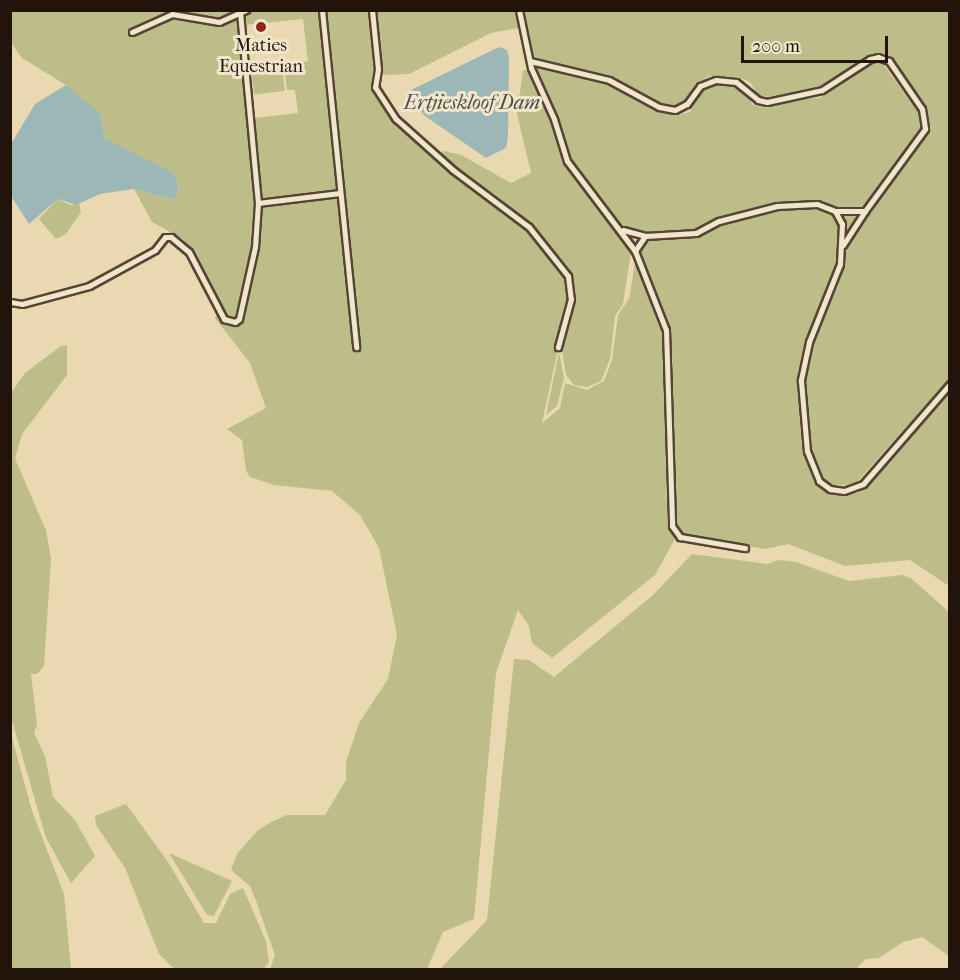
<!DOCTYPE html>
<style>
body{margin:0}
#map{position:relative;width:960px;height:980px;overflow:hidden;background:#ead8b1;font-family:"IM FELL French Canon",serif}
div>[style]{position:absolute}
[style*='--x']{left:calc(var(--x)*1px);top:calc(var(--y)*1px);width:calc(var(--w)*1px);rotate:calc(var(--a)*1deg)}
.green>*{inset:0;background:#bcbd88;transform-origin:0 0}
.water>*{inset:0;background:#9bb8b6}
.roads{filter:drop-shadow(2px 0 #554534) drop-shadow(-2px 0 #554534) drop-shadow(0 2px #554534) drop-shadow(0 -2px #554534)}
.minor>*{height:5px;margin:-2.5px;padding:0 2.5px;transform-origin:2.5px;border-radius:2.5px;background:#f1e6cc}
.dots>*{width:16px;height:16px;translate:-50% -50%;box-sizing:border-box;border:3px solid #f1e6cc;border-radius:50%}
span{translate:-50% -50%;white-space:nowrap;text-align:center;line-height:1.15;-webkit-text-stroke:6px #f1e6cc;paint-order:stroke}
.poi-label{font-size:18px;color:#23140b}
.water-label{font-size:20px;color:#4d4d47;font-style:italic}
.frame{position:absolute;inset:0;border:12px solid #23140b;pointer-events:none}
.scale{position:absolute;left:741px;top:36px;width:147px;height:27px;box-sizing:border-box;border:3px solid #23140b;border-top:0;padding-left:8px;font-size:18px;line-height:21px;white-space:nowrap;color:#23140b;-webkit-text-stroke:4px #f1e6cc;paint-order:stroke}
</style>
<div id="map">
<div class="green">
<i style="clip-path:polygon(evenodd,10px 11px,370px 11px,375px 55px,372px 82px,380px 102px,397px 125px,458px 178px,518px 220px,562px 271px,568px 286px,568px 303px,542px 423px,560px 408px,565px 383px,587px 390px,604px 381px,612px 360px,618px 315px,629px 299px,636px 257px,664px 330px,667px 517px,676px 537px,655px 575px,552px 658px,532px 643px,529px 626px,518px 610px,496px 673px,474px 919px,443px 932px,427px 969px,270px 969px,275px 955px,255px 898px,250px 886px,231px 870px,237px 854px,257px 831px,273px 821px,287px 815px,325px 815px,346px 780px,346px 762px,359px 723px,388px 679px,397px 635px,379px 548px,360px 515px,332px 491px,274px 485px,250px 477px,246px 471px,242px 440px,227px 429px,266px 408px,250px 363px,215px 318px,219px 311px,183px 239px,152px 222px,134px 189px,175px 200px,175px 178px,105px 139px,101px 117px,66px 85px,22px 58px,11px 43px,10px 11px,303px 19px,308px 61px,284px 66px,287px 90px,295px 90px,298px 113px,255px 118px,245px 25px,303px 19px)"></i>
<i style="clip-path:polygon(375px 11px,949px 11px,949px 379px,855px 484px,835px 486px,821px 478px,814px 464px,805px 412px,804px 387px,813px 340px,838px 286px,848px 244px,931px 128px,926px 109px,887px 54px,874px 53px,825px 86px,772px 97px,759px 96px,750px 82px,738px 77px,710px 76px,696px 83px,683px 104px,669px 107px,595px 72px,533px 60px,527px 34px,517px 28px,491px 33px,409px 74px,386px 75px,382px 73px)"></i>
<i style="clip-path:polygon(880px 60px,919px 113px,922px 131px,866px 207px,841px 210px,816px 201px,776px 202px,723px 216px,694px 230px,643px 233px,625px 228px,571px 164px,557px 119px,534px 67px,597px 80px,652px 109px,679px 115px,690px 112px,698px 92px,722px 81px,742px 87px,753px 105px,765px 108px,788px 100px,819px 98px,873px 61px)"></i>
<i style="left:282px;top:67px;width:24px;height:31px;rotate:83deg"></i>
<i style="clip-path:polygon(523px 70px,530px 71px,545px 103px,566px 165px,631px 252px,623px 304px,615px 316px,610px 359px,601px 381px,587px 387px,574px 385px,566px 375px,561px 344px,575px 292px,563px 265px,539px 233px,497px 196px,438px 154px,444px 151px,461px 155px,511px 183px,531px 173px,517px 114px)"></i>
<i style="clip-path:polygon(58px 199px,70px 205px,79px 204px,81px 212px,66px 234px,56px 239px,39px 219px)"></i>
<i style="clip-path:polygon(790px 207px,827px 211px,836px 218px,841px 236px,838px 264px,805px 343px,798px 374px,803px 443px,813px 477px,834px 494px,858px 493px,949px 388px,949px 586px,910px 560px,845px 566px,788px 544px,765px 549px,687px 536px,675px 528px,672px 346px,639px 249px,652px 237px,694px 236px,720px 223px)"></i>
<i style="clip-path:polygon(840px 213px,861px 214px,845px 239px,843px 221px)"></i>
<i style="clip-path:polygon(67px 345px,67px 375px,22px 434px,15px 459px,46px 530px,51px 559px,44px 666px,37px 674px,31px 674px,37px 725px,34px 733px,45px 756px,53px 797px,75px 820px,95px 856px,71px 883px,46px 838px,10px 714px,11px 393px,25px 373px,61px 346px)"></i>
<i style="clip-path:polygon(559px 352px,564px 378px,557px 406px,546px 415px)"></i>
<i style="clip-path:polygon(692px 554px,768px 564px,778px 560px,796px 562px,849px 581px,903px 575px,912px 579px,949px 612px,949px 956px,922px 937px,903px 942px,879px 958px,866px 959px,856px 969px,440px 969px,487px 920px,514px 659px,529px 660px,554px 677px,653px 595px)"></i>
<i style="clip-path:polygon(11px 734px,32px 811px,64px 894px,71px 969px,11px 969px)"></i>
<i style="clip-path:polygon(126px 804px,168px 862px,204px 923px,216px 923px,230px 894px,243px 888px,266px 941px,269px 962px,264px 969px,174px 969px,159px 954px,125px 868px,96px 825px,95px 816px)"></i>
<i style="clip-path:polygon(169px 853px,232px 881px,214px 916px,207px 915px)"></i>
</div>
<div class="water">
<i style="clip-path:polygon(499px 47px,507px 50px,509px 58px,508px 137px,506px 148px,486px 158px,425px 116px,408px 96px,413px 89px)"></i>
<i style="clip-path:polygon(66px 85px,100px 113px,105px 139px,173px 173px,178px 187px,175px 200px,134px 189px,100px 194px,76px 205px,58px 199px,29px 224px,11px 196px,11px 144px,35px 104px)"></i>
</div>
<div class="roads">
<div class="minor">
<i style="--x:322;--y:10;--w:339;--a:84.2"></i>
<i style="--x:372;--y:10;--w:59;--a:84.2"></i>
<i style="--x:378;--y:69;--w:18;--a:99"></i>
<i style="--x:375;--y:87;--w:38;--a:57"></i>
<i style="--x:396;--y:119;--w:76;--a:41.8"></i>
<i style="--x:453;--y:170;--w:95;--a:36.9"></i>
<i style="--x:529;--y:227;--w:63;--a:51.5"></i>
<i style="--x:568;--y:276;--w:23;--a:83"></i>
<i style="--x:571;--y:299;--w:50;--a:105.2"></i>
<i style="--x:519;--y:10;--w:59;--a:78.3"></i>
<i style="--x:531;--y:68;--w:56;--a:65.7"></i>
<i style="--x:554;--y:119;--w:44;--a:72.8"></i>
<i style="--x:567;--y:161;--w:113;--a:52.9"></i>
<i style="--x:635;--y:251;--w:85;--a:68.6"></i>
<i style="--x:666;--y:330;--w:196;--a:88.2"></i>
<i style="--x:672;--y:526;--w:14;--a:54"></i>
<i style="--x:680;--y:537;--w:66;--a:9.6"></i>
<i style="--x:132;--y:32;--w:44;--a:-24.2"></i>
<i style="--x:172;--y:14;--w:48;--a:9.7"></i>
<i style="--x:219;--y:22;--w:30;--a:-24"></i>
<i style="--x:530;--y:61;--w:81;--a:13.5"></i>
<i style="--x:609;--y:80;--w:57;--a:28.4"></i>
<i style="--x:659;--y:107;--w:16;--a:11"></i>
<i style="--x:675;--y:110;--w:13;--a:-27"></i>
<i style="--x:687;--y:104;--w:22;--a:-54"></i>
<i style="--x:700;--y:86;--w:17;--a:-21"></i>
<i style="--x:716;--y:80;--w:20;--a:6"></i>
<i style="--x:736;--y:82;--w:28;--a:39"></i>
<i style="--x:758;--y:100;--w:9;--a:13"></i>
<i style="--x:767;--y:102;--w:56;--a:-12.3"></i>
<i style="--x:822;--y:90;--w:57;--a:-32.9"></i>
<i style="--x:870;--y:59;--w:8;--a:-14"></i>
<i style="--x:878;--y:57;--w:12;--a:20"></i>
<i style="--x:889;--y:61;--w:58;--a:55.5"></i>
<i style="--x:922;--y:109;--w:20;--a:81"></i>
<i style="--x:925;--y:129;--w:102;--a:126.2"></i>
<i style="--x:865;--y:211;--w:30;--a:180"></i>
<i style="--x:835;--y:211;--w:15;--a:62"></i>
<i style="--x:842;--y:224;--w:40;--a:92.9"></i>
<i style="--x:840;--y:264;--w:84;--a:111.7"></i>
<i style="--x:809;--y:342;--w:40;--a:102"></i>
<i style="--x:801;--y:381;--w:70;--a:85.1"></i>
<i style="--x:807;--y:451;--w:32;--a:68"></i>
<i style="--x:819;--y:481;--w:14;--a:36"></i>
<i style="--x:830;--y:489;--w:14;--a:8"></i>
<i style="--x:844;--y:491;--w:20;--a:-20"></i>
<i style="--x:863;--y:484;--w:133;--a:-49"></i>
<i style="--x:258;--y:203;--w:82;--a:-7"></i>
<i style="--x:623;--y:230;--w:23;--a:15"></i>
<i style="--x:645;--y:236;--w:18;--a:124"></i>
<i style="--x:645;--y:236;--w:51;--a:-3.4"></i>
<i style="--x:696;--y:233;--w:26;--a:-28"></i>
<i style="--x:719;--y:221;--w:60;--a:-14.5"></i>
<i style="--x:777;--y:206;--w:40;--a:-2.9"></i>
<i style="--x:817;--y:204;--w:19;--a:21"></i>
<i style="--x:843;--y:245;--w:40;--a:-57.1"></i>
<i style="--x:10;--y:302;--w:12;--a:9"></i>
<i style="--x:22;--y:304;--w:69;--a:-15"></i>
<i style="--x:89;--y:286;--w:75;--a:-28.6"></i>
<i style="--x:155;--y:250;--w:16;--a:-52"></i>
<i style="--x:165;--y:237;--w:6;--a:0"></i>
<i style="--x:171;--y:237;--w:23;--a:40"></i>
<i style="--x:189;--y:252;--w:76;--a:62.4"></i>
<i style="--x:224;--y:319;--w:11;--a:15"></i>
<i style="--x:235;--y:322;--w:5;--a:-37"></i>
<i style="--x:239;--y:319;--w:74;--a:-77.5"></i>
<i style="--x:255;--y:247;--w:44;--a:-86.1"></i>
<i style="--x:258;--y:203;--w:190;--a:-95.4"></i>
</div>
</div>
<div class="dots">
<i style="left:261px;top:27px;background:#8f2418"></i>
</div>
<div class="poi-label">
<span style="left:261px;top:57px">Maties<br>Equestrian</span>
</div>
<div class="water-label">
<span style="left:472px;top:102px">Ertjieskloof Dam</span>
</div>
<div class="frame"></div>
<div class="scale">200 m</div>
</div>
